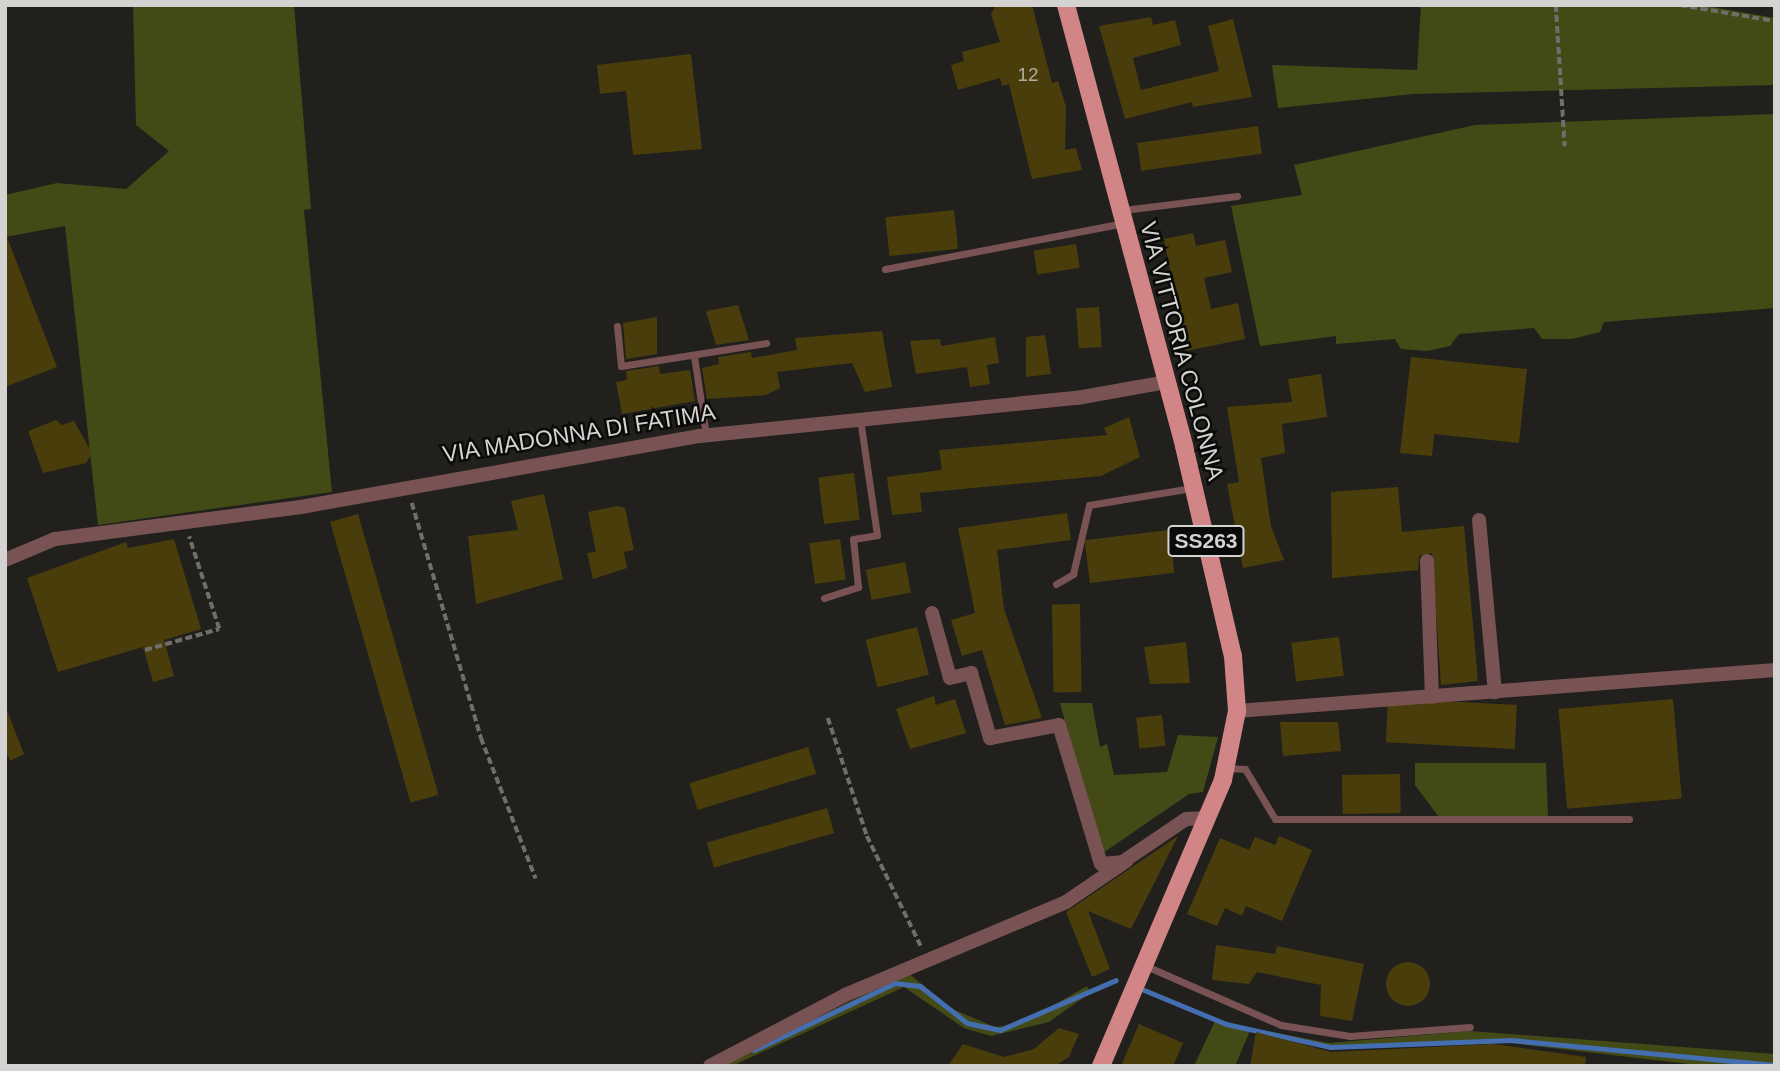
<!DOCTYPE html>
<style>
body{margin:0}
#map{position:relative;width:1780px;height:1071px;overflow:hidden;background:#21201d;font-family:Helvetica,sans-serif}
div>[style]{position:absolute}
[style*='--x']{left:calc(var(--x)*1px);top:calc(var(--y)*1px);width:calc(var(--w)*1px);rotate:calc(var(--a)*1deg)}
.green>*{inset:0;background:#434a15}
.stream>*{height:5px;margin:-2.5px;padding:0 2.5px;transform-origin:2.5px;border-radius:2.5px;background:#446eaf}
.building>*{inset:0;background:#493e0b;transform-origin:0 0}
.round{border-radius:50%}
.path>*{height:3.5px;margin-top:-1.75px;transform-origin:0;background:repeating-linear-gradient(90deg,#6f6e6b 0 7px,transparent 0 10.5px)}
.lane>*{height:7px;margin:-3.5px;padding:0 3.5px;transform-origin:3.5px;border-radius:3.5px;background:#795354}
.street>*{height:14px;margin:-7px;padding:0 7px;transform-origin:7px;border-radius:7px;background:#795354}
.primary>*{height:18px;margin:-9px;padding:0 9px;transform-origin:9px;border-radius:9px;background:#d28587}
span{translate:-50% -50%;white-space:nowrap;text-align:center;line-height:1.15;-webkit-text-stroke:5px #0a0a09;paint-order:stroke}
.number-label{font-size:19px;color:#b1aea0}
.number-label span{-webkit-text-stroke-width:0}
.shield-label span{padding:2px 5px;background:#0a0a09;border:2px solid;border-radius:5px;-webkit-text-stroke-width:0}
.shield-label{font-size:21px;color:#d4d3d1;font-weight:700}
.street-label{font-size:23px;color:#d4d3d1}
.frame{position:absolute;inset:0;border:7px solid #d4d3d1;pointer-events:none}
</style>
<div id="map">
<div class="green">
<i style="clip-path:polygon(133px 5px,294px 5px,311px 209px,304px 210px,332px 492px,98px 525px,65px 226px,5px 237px,5px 195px,57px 183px,126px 189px,169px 151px,136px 125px)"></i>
<i style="clip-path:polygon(1421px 5px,1701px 5px,1775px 18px,1775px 85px,1413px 94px,1278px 108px,1272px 65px,1417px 70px)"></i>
<i style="clip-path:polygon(1775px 114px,1775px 308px,1604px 322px,1600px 332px,1572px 339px,1542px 339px,1534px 328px,1459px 334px,1450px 346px,1427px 351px,1401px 349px,1395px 339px,1336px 344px,1336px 336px,1260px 346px,1231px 206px,1302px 195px,1294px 165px,1475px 125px)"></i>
<i style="clip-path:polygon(1060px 703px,1092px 703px,1100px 747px,1107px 744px,1114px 775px,1167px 772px,1178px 735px,1218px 737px,1203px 792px,1189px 794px,1100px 855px)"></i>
<i style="clip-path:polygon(1415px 763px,1546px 763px,1548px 816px,1438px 816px,1415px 785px)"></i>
<i style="clip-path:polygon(908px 973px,952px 1009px,995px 1027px,1023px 1023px,1087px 986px,1090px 993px,1049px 1022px,991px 1036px,964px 1028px,904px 987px,732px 1066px,718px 1066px)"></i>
<i style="clip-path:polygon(1215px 1021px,1329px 1043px,1470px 1031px,1775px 1054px,1775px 1066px,1706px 1066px,1493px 1041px,1328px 1049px,1250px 1031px,1235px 1066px,1194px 1066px)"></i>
</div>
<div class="stream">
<i style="--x:1144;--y:990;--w:89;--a:22.5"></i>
<i style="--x:1226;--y:1024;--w:107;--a:12.4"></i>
<i style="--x:1331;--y:1047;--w:180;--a:-2.2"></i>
<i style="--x:1511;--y:1040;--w:265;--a:5.4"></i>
<i style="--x:754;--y:1050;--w:156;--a:-25.4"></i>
<i style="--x:895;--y:983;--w:25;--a:7"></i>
<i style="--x:920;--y:986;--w:60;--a:38.2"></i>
<i style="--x:967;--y:1023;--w:34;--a:12"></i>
<i style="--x:1000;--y:1030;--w:126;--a:-23.3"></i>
</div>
<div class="building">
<i style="clip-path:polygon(996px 5px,1032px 5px,1052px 83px,1058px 81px,1066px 107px,1065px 150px,1076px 148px,1082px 170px,1032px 179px,1009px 84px,1002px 86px,1000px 78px,958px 90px,951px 65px,964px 61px,962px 52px,1000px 42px,991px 14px)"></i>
<i style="clip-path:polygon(1151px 17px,1153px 25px,1175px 20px,1181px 45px,1133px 58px,1141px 90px,1219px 71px,1208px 26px,1233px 19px,1252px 97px,1193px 107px,1192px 102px,1125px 119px,1099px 26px)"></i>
<i style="clip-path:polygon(691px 54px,702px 149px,633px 155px,626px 91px,600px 94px,597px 65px)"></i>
<i style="left:1258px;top:126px;width:28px;height:122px;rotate:82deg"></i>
<i style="left:954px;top:210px;width:39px;height:69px;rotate:84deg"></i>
<i style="clip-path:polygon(5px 232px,57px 367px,5px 387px)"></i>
<i style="clip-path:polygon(1193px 233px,1196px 246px,1225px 240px,1232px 272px,1204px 278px,1211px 309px,1238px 303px,1245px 339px,1186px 351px,1164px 239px)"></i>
<i style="left:1076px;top:244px;width:24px;height:43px;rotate:81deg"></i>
<i style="clip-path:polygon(738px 305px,749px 340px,716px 345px,706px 311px)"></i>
<i style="left:1099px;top:307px;width:40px;height:23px;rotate:86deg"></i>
<i style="clip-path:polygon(657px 317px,657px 354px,626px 359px,623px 323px)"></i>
<i style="clip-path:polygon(882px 331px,892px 387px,865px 392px,852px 363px,777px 372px,780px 388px,766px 395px,707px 399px,702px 368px,719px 364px,718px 357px,751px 352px,752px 358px,797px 350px,795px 338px)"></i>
<i style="clip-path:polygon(1045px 335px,1051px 374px,1026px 377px,1026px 337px)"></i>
<i style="clip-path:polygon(995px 337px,999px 363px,987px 365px,990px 384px,970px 387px,967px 367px,916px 374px,910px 341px,940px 339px,941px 346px)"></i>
<i style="clip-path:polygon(1411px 357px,1527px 369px,1519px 443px,1434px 434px,1432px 456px,1400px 453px)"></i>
<i style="clip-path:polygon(659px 366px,660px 374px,690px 370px,695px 401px,622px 414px,616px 382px,627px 380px,626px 371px)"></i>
<i style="clip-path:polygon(1321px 374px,1327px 417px,1282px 424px,1285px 453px,1261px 458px,1271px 526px,1284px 560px,1243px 568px,1227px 484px,1239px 482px,1227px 407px,1292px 402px,1288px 379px)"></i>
<i style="clip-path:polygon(1129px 417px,1140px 457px,1101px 476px,920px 493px,922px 512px,892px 515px,887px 477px,942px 470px,939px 450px,1107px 435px,1104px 428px)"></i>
<i style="clip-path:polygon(56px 420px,62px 425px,74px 421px,92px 453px,86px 463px,43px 473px,28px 431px)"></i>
<i style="left:854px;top:473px;width:47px;height:36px;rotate:83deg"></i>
<i style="clip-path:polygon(1398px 487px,1402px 532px,1464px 526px,1478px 681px,1441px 685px,1432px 553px,1419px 556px,1418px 570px,1332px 578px,1331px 492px)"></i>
<i style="clip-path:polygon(544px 494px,563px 579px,476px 604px,468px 536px,518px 530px,511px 501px)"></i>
<i style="clip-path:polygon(617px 506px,625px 508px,634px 550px,624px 552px,627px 568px,593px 579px,587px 553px,596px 552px,588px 512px)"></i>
<i style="clip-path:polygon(1067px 513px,1071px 540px,997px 550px,1004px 609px,1042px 718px,1005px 725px,982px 650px,962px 656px,951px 620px,975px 613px,958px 528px)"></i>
<i style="left:358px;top:514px;width:292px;height:29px;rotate:74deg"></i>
<i style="left:1169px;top:530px;width:43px;height:85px;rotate:83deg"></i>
<i style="clip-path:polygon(174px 539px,201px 629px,164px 640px,174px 676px,153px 682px,143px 647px,58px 672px,27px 578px,126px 542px,128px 548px)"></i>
<i style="left:840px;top:539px;width:41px;height:31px;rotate:82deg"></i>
<i style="left:905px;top:562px;width:31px;height:40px;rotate:79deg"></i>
<i style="left:1080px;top:604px;width:88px;height:28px;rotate:89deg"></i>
<i style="left:917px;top:627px;width:49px;height:53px;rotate:76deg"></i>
<i style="left:1339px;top:637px;width:39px;height:48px;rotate:83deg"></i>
<i style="clip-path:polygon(1186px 642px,1190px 683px,1150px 684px,1144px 647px)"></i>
<i style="clip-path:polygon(934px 696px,936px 705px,955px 699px,966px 733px,910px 749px,896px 709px)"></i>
<i style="left:1673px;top:699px;width:100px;height:115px;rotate:85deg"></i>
<i style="left:1517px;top:705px;width:44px;height:129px;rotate:93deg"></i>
<i style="clip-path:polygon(6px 708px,24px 754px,10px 761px,5px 749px)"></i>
<i style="left:1162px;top:715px;width:31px;height:26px;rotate:84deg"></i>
<i style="clip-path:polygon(1280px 722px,1338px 722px,1341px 751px,1283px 756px)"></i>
<i style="left:808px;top:747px;width:28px;height:124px;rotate:73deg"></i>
<i style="left:1400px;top:774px;width:39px;height:58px;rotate:89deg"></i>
<i style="left:827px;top:808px;width:26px;height:125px;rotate:74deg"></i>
<i style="clip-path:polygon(1178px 836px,1131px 929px,1088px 911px,1110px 969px,1092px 977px,1066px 912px)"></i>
<i style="clip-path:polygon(1279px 836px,1312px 850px,1282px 921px,1246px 906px,1242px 916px,1225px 908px,1217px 926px,1187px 914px,1220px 838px,1249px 850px,1255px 837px,1275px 845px)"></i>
<i style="clip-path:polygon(1216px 945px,1275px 954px,1277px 946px,1364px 964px,1352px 1021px,1320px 1016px,1321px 985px,1257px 972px,1249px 984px,1212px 980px)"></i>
<i class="round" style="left:1386px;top:962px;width:44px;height:44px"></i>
<i style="clip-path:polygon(1139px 1024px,1183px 1043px,1173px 1066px,1121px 1066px)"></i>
<i style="clip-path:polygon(1059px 1028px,1079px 1034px,1069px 1057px,1055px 1066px,948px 1066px,963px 1044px,1004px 1057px,1034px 1049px)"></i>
<i style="clip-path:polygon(1256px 1032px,1331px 1052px,1493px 1044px,1586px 1057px,1585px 1066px,1250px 1066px)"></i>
</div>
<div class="path">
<i style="--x:1556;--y:5;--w:142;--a:86.4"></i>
<i style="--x:1594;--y:5;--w:38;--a:0"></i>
<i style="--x:1680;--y:5;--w:96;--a:9.6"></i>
<i style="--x:412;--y:503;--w:245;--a:73.6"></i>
<i style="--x:481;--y:738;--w:151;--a:68.7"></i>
<i style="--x:145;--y:650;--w:77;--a:-15.8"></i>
<i style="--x:219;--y:629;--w:97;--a:-108.1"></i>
<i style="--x:828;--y:718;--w:124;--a:71.7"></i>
<i style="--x:867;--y:836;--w:123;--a:63.9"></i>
</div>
<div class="lane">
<i style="--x:1123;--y:210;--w:115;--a:-7"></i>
<i style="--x:885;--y:269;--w:242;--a:-10.9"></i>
<i style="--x:617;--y:326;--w:40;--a:84.3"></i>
<i style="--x:621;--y:366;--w:147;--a:-9"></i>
<i style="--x:694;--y:356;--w:80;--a:81.4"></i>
<i style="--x:1056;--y:584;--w:20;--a:-30"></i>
<i style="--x:1073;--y:574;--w:71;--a:-76.9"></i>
<i style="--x:1089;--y:505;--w:104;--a:-9.4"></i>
<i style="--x:824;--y:598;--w:36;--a:-18"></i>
<i style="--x:858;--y:587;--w:48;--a:-95.9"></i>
<i style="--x:853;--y:539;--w:24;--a:-9"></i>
<i style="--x:877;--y:535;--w:117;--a:-98.3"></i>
<i style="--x:1227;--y:768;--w:18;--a:3"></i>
<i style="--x:1245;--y:769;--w:58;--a:59"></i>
<i style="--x:1275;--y:819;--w:354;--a:0"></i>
<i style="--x:1146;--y:966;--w:147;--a:23.6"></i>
<i style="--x:1281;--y:1025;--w:70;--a:9.1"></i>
<i style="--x:1350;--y:1036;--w:120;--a:-4.3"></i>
</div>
<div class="street">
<i style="--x:1479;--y:520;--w:173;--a:84.7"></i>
<i style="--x:5;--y:560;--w:54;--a:-22.8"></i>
<i style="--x:55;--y:539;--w:248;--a:-7.4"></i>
<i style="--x:301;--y:507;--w:405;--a:-10.1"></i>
<i style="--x:700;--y:436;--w:379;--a:-5.8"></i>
<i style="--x:1077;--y:398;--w:90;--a:-10.2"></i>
<i style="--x:1427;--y:561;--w:136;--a:87.9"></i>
<i style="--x:932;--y:613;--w:67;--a:74.5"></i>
<i style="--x:950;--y:678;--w:22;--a:-13"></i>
<i style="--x:971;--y:673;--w:68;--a:73.7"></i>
<i style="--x:990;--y:738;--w:70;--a:-10.7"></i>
<i style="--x:1059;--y:725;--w:145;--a:73.2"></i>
<i style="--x:1101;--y:864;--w:21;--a:-5"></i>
<i style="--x:1237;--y:711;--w:540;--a:-4.36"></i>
<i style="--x:1124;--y:861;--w:75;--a:-34.1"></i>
<i style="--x:1186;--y:819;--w:21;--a:-3"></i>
<i style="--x:710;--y:1066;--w:153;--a:-27.7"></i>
<i style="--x:845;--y:995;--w:240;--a:-22.8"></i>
<i style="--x:1066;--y:902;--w:73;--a:-34.3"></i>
</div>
<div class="primary">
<i style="--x:1066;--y:5;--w:457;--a:75"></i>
<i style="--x:1184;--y:446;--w:216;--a:76.9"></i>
<i style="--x:1233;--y:656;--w:55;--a:85.8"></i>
<i style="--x:1237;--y:711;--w:70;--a:101.5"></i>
<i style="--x:1223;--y:780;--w:311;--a:113.1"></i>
</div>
<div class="number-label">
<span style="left:1028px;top:75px">12</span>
</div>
<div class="shield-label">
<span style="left:1206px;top:541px">SS263</span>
</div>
<div class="street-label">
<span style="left:1182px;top:351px;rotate:75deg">VIA VITTORIA COLONNA</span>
<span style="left:579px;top:433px;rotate:-9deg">VIA MADONNA DI FATIMA</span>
</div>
<div class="frame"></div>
</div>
